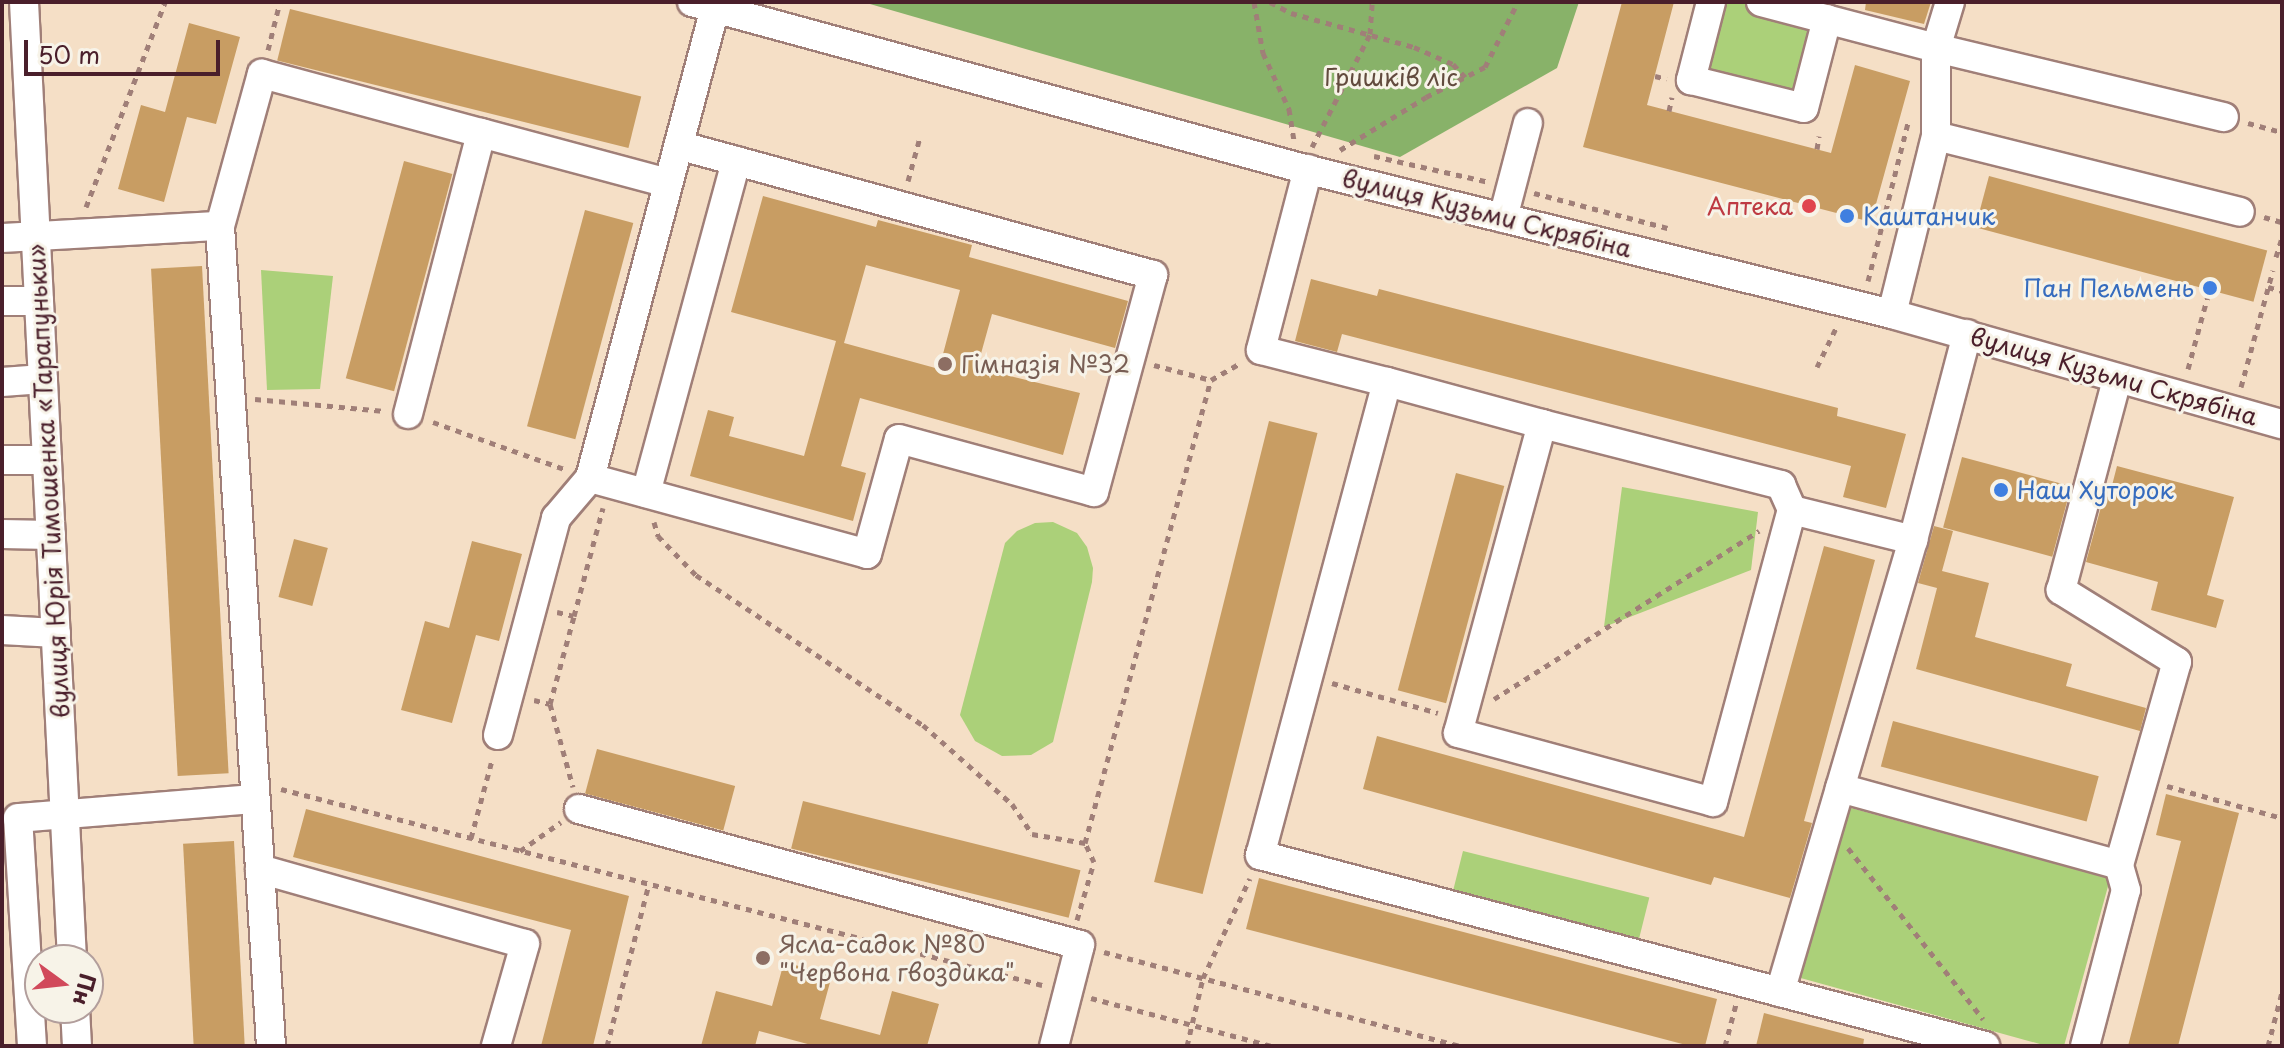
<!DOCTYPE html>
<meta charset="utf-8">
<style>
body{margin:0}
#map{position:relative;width:2284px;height:1048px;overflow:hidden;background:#f5dfc6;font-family:"Playpen Sans",sans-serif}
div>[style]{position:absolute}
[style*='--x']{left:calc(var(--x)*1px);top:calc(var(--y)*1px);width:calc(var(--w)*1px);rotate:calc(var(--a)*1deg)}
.green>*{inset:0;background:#abd079;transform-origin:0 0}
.forest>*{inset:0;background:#88b269}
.building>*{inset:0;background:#c89d63;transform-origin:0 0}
.path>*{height:5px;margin-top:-2.5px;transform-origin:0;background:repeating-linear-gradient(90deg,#a07f78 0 6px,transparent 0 12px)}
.roads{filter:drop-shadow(2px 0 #a07f78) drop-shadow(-2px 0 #a07f78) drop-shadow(0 2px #a07f78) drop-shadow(0 -2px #a07f78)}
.minor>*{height:28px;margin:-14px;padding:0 14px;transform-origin:14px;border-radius:14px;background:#fff}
.dots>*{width:22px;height:22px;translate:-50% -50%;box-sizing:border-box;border:4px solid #f7f3e8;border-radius:50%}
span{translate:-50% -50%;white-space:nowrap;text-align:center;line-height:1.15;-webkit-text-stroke:6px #f7f3e8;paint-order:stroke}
.park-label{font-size:24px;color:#624b3e}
.health-label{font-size:24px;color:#be3a42}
.right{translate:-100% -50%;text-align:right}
.street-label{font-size:24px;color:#4a1f2b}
.shop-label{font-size:24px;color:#366cbe}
.left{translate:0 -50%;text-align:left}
.education-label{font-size:24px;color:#785e54}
.frame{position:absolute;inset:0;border:4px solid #4a1f2b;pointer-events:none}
.north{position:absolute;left:24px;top:944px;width:80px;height:80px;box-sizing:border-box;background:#f7f3e8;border:2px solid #b29e9c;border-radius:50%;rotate:105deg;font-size:22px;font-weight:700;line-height:32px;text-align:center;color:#4a1f2b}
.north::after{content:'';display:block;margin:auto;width:28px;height:36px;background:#d1495b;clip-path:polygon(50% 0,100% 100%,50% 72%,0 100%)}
.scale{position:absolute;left:24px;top:40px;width:196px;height:36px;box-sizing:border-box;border:4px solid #4a1f2b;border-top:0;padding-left:10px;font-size:24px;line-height:28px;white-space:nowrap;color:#4a1f2b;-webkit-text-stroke:6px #f7f3e8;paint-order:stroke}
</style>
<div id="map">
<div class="green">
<i style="clip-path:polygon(1714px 2px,1747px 2px,1824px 21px,1802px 106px,1694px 78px)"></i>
<i style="clip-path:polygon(261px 270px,333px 276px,320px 389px,267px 390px)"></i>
<i style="clip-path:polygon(1622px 487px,1758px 512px,1751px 570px,1604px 627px)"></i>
<i style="clip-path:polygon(1053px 522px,1077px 533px,1087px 547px,1093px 568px,1092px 582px,1053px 742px,1031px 755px,1002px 756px,975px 741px,960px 715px,1005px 543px,1017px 531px,1035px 523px)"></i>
<i style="clip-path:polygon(1844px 806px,2110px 879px,2064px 1046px,2047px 1046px,1797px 977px)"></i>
<i style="left:1463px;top:851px;width:192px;height:42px;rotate:14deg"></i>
</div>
<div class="forest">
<i style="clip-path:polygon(863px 2px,1579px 2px,1557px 68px,1400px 157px)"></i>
</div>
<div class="building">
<i style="clip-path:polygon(1622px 2px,1674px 2px,1647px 105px,1831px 153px,1855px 65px,1910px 81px,1871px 222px,1583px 147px)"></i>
<i style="clip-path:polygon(1866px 2px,1931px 2px,1924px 24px,1865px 10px)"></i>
<i style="left:290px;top:9px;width:362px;height:53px;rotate:14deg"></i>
<i style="clip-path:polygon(189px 23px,240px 37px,216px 124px,187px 117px,164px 202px,118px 189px,141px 105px,165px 112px)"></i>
<i style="left:404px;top:161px;width:50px;height:225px;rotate:15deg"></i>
<i style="left:1989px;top:176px;width:288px;height:53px;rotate:15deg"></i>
<i style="clip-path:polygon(evenodd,763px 196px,876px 227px,878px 220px,972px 245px,969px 257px,1128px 301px,1115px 348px,992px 314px,977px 368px,1080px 393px,1063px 455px,860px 398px,841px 466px,866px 473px,853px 521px,690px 476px,708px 410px,734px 417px,729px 436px,804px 456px,836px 341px,731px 312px,763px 196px,866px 265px,960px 290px,939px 369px,844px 343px,866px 265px)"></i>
<i style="left:585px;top:210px;width:50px;height:224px;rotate:15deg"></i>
<i style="left:202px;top:266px;width:508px;height:51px;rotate:87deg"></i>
<i style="clip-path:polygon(1311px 279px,1377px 296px,1379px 289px,1838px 408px,1837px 416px,1906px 434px,1886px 508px,1843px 497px,1851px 466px,1342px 334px,1337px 352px,1295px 341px)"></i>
<i style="left:1269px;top:421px;width:50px;height:475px;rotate:14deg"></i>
<i style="left:1962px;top:457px;width:113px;height:73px;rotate:15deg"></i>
<i style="clip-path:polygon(2117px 466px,2234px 497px,2207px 595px,2224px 600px,2216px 628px,2151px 610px,2158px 582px,2086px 562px,2104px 496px,2109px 497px)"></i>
<i style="left:1456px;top:473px;width:50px;height:225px;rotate:15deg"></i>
<i style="clip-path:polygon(1934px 526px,1953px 531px,1942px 571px,1989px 583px,1975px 637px,2072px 664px,2066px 686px,2146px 708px,2140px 731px,1916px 669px,1937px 588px,1918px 583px)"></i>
<i style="left:294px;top:539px;width:35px;height:60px;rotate:15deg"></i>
<i style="clip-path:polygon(472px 541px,522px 554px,499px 641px,476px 635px,452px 723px,401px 710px,425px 621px,449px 628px)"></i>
<i style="clip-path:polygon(1824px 546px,1875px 560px,1804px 821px,1812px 823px,1790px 898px,1714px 877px,1711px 885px,1363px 789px,1377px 736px,1744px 837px)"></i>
<i style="left:1893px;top:721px;width:213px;height:47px;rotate:15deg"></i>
<i style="left:597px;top:749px;width:143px;height:46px;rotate:15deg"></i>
<i style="clip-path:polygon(2166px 794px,2239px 813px,2178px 1046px,2128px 1046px,2181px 841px,2156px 835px)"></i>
<i style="left:803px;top:801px;width:286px;height:49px;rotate:14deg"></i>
<i style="clip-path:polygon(306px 809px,629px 896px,593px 1046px,541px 1046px,571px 930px,293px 857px)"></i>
<i style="left:234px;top:841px;width:205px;height:51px;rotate:87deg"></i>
<i style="clip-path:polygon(1259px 878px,1717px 999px,1705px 1046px,1690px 1046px,1246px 929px)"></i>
<i style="clip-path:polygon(784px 962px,832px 975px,820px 1019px,880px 1035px,892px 991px,939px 1004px,927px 1046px,815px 1046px,759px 1031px,755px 1046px,701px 1046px,716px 991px,772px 1006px)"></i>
<i style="clip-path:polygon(1764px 1013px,1864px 1039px,1863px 1046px,1756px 1046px)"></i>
</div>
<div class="path">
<i style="--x:1254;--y:2;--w:52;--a:80"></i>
<i style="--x:1263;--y:53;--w:62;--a:65.1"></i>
<i style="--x:1289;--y:109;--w:33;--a:81"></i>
<i style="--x:1270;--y:2;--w:24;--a:28"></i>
<i style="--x:1291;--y:13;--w:128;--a:15.5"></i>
<i style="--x:1414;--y:47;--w:43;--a:23.6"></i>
<i style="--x:1453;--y:64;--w:18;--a:47"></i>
<i style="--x:268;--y:50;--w:49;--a:-76"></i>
<i style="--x:1655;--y:76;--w:12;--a:14"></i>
<i style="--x:1669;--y:111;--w:14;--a:-78"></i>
<i style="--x:2248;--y:123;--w:35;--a:15"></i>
<i style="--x:1312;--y:147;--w:127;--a:-62.8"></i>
<i style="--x:1370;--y:34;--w:32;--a:-86"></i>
<i style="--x:1817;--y:149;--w:13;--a:-81"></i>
<i style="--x:1340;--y:150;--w:101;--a:-31.6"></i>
<i style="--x:1426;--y:97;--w:66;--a:-27"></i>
<i style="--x:1485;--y:67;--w:73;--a:-63.1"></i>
<i style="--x:1374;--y:156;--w:118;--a:12.7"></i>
<i style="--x:908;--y:181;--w:46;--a:-74.7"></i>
<i style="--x:1534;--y:193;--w:138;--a:14.7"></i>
<i style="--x:86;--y:207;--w:220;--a:-68.9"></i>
<i style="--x:2264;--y:217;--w:19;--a:16"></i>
<i style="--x:2276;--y:257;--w:21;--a:-73"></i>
<i style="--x:1868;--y:281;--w:163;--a:-75.8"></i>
<i style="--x:2268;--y:287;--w:15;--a:16"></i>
<i style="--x:1154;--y:365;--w:59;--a:14.7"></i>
<i style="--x:1817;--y:367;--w:46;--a:-64"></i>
<i style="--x:2188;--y:369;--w:84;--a:-74.8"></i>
<i style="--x:2241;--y:387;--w:121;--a:-74.7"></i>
<i style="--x:255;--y:399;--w:130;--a:5.3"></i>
<i style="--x:433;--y:422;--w:142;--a:19.7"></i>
<i style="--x:654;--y:522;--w:15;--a:74"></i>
<i style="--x:658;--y:536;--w:54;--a:45.7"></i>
<i style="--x:696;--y:575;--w:272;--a:33.5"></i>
<i style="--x:923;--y:725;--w:119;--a:41.6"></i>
<i style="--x:1012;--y:804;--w:36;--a:56"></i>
<i style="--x:1032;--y:834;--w:54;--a:9.6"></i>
<i style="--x:557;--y:612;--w:17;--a:13"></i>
<i style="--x:574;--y:616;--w:112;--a:-75"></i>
<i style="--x:1332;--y:683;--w:110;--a:15.8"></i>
<i style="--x:1494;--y:699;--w:314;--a:-32.4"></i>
<i style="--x:534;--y:700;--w:16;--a:14"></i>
<i style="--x:550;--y:704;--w:86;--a:74.5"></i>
<i style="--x:550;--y:704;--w:91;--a:-74.7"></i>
<i style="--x:2167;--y:786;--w:119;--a:15.5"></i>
<i style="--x:281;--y:789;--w:786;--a:14.44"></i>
<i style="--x:471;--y:838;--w:81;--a:-74.9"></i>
<i style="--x:1848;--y:848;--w:218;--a:51.7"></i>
<i style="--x:520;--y:851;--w:50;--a:-35.3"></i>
<i style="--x:1077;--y:920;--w:60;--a:-73.7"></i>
<i style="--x:1094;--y:862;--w:21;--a:-115"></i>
<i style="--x:1085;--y:843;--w:480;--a:-74.8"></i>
<i style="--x:1211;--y:380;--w:34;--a:-30"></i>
<i style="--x:1104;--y:952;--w:369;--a:14.8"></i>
<i style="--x:1091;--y:998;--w:187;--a:14.9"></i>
<i style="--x:607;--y:1046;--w:167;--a:-75.5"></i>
<i style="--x:1187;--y:1046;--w:70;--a:-76.8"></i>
<i style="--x:1203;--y:978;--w:110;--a:-64.8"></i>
<i style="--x:1725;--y:1046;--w:43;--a:-75.3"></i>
<i style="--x:2268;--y:1046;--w:56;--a:-75.5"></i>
</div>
<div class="roads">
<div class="minor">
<i style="--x:24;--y:2;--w:959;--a:87.13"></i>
<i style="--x:692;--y:2;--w:631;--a:15.25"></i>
<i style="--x:1301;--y:168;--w:609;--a:13.88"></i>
<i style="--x:1892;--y:314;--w:405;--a:15.8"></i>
<i style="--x:1711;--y:2;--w:81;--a:104.4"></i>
<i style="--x:1691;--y:80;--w:116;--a:13.9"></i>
<i style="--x:1804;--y:108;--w:92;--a:-75.5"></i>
<i style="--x:1761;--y:2;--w:181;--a:14.7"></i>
<i style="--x:1936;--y:48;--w:88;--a:90"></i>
<i style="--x:1936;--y:136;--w:183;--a:103.9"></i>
<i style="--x:1950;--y:2;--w:48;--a:106.9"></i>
<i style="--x:1936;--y:48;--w:296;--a:13.5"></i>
<i style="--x:1936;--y:136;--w:313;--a:14"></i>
<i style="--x:1308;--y:169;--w:187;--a:104.6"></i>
<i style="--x:1261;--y:350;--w:130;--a:14.3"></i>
<i style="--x:1387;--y:382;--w:490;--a:105"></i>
<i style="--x:1260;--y:855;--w:750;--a:14.76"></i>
<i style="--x:1503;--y:218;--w:98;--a:-75.3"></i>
<i style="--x:220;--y:226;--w:822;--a:86.44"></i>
<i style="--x:2;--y:238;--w:218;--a:-3.2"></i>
<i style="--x:220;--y:226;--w:158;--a:-74.6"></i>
<i style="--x:262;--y:74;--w:227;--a:15.1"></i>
<i style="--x:2;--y:301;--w:37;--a:0"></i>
<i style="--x:2;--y:382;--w:41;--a:-4.2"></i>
<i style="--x:1387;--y:382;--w:161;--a:15.2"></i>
<i style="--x:1542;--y:424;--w:320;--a:105.2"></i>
<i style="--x:1458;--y:733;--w:264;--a:15.1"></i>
<i style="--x:1713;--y:802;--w:302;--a:-74.9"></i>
<i style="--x:408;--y:414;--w:290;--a:-75.4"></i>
<i style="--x:481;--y:133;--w:193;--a:15"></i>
<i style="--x:1542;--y:424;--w:247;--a:14.3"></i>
<i style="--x:1781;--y:485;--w:27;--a:66"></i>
<i style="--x:1792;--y:510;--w:125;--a:13.9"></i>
<i style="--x:2;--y:460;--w:45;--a:0"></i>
<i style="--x:590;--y:478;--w:287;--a:15.3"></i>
<i style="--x:867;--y:554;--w:119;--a:-74.5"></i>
<i style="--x:899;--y:439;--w:202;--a:15.2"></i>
<i style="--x:1094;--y:492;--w:225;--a:-74.8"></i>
<i style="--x:1153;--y:275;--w:492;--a:-164.7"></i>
<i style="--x:646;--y:493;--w:344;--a:-74.8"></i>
<i style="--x:2;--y:534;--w:49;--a:1.2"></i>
<i style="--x:2;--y:630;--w:54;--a:3.2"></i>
<i style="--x:498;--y:735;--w:225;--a:-75"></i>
<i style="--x:556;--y:518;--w:52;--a:-49.6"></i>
<i style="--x:590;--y:478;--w:486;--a:-75.1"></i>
<i style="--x:1840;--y:788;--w:289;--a:15.4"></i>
<i style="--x:579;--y:809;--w:519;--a:15.19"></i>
<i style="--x:1080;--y:945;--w:104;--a:104.4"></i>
<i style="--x:260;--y:869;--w:275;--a:15.8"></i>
<i style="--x:525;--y:944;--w:106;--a:105.9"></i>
<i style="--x:1780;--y:992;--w:471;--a:-73.6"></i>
<i style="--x:1913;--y:540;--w:213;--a:-75.3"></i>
<i style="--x:75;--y:1008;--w:38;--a:87"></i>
<i style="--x:32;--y:1046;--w:228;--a:-93.5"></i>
<i style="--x:18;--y:818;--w:238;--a:-4.6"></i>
<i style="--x:2085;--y:1046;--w:161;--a:-75.3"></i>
<i style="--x:2126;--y:890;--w:26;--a:-106"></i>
<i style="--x:2119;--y:865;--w:211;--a:-74.1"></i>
<i style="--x:2177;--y:662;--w:137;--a:-148.2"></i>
<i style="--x:2061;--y:590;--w:217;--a:-75.1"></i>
</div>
</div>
<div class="dots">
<i style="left:1809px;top:206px;background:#e0444e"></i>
<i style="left:1847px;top:216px;background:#3f7fe0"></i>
<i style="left:2210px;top:288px;background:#3f7fe0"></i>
<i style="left:945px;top:364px;background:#8d6e63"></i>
<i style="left:2001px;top:490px;background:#3f7fe0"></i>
<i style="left:763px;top:958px;background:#8d6e63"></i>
</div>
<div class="park-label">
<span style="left:1391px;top:77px">Гришків ліс</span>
</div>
<div class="health-label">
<span class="right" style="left:1793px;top:206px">Аптека</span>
</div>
<div class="street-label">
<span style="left:1487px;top:213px;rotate:14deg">вулиця Кузьми Скрябіна</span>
<span style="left:2114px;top:376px;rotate:16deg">вулиця Кузьми Скрябіна</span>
<span style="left:48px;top:481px;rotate:-93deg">вулиця Юрія Тимошенка «Тарапуньки»</span>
</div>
<div class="shop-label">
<span class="left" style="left:1863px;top:216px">Каштанчик</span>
<span class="right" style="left:2194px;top:288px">Пан Пельмень</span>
<span class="left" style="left:2017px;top:490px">Наш Хуторок</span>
</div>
<div class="education-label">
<span class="left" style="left:961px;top:364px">Гімназія №32</span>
<span class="left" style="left:779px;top:958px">Ясла-садок №80<br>"Червона гвоздика"</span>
</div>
<div class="frame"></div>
<div class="north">Пн</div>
<div class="scale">50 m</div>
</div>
